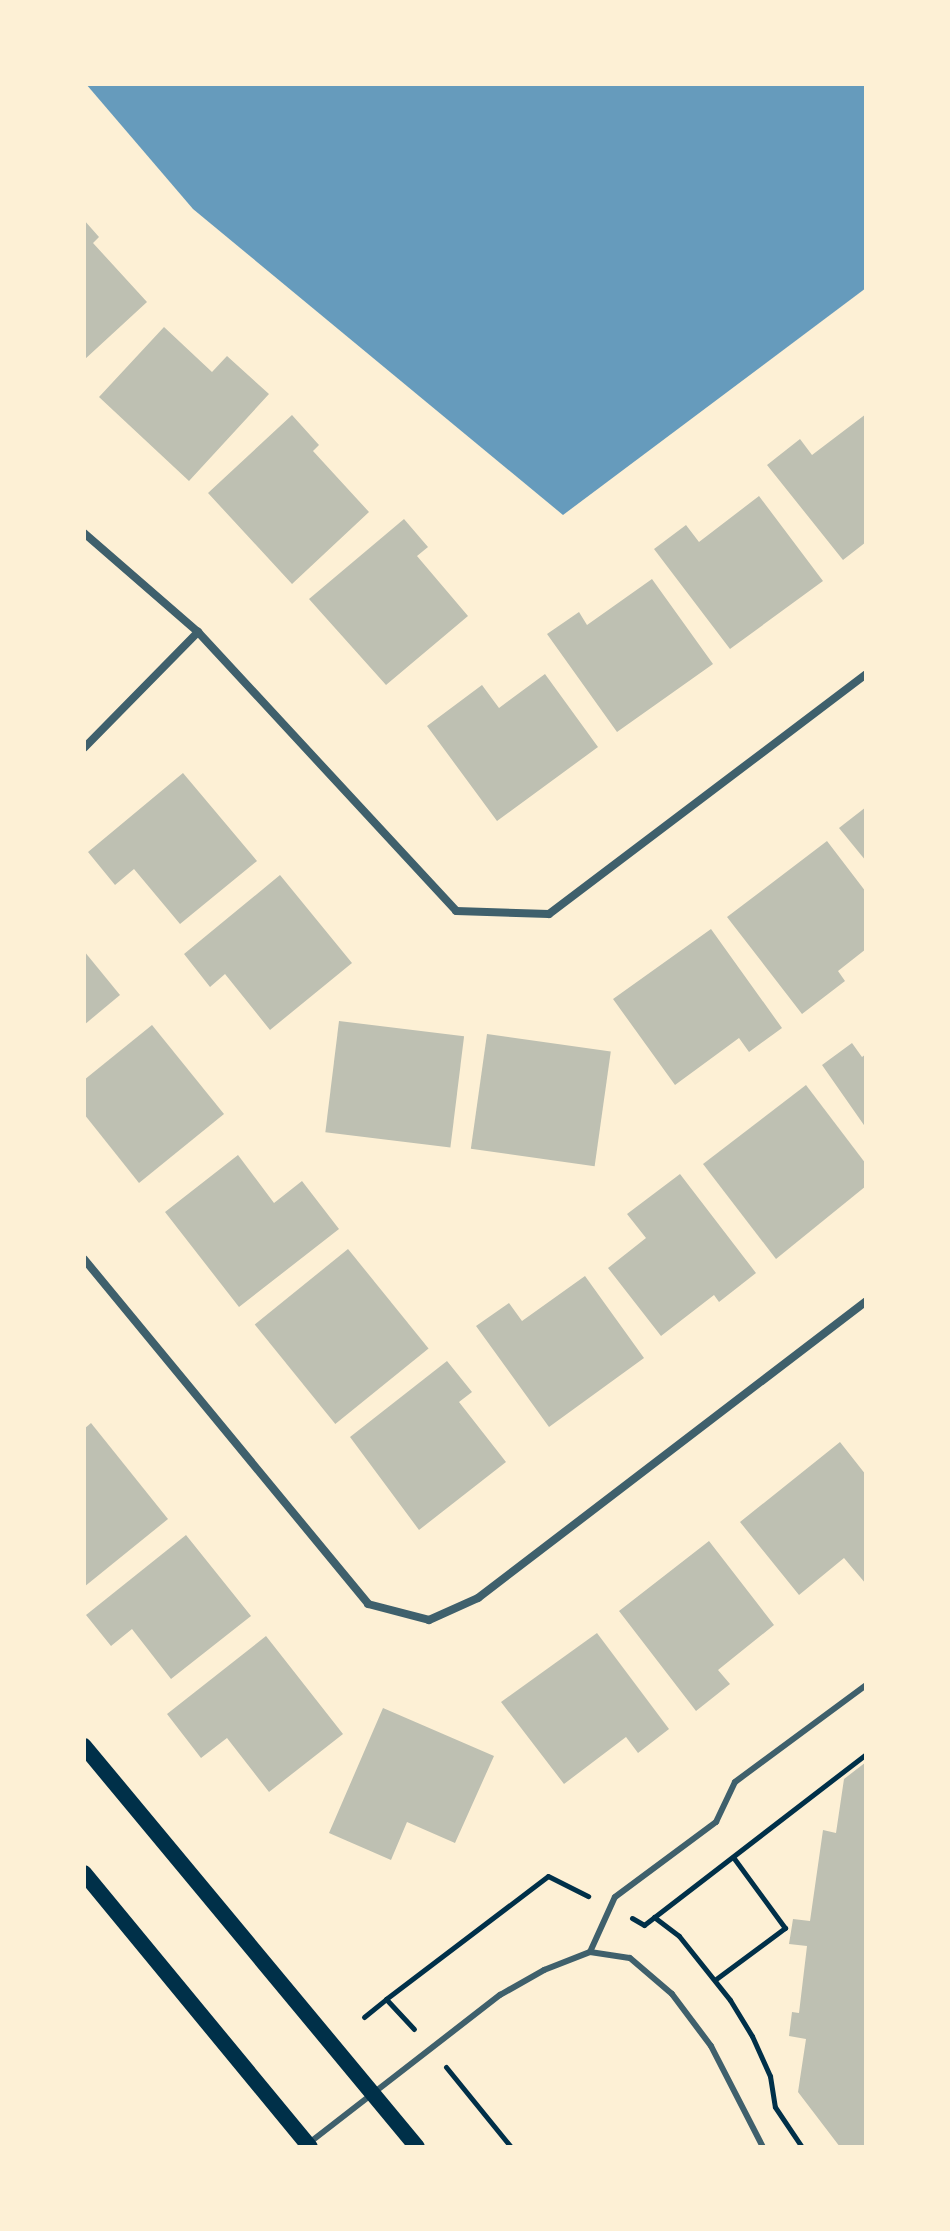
<!DOCTYPE html>
<style>
body{margin:0}
#map{position:relative;width:950px;height:2231px;overflow:hidden;background:#fdf0d5;font-family:"PT Serif",serif}
div>[style]{position:absolute}
[style*='--x']{left:calc(var(--x)*1px);top:calc(var(--y)*1px);width:calc(var(--w)*1px);rotate:calc(var(--a)*1deg)}
.water>*{inset:0;background:#669bbc}
.building>*{inset:0;background:#bec0b2;transform-origin:0 0}
.path>*{height:5px;margin:-2.5px;padding:0 2.5px;transform-origin:2.5px;border-radius:2.5px;background:#003049}
.service>*{height:6px;margin:-3px;padding:0 3px;transform-origin:3px;border-radius:3px;background:#3f606c}
.minor>*{height:8px;margin:-4px;padding:0 4px;transform-origin:4px;border-radius:4px;background:#3f606c}
.secondary>*{height:16px;margin:-8px;padding:0 8px;transform-origin:8px;border-radius:8px;background:#003049}
span{translate:-50% -50%;white-space:nowrap;text-align:center;line-height:1.15;-webkit-text-stroke:8px #fdf0d5;paint-order:stroke}
.frame{position:absolute;inset:0;border:86px solid #fdf0d5;pointer-events:none}
</style>
<div id="map">
<div class="water">
<i style="clip-path:polygon(86px 84px,866px 84px,866px 288px,563px 515px,193px 209px)"></i>
</div>
<div class="building">
<i style="clip-path:polygon(84px 220px,99px 237px,93px 243px,147px 302px,84px 360px)"></i>
<i style="clip-path:polygon(164px 327px,212px 372px,227px 356px,269px 394px,189px 481px,99px 397px)"></i>
<i style="clip-path:polygon(866px 414px,866px 542px,843px 560px,767px 465px,800px 439px,812px 455px)"></i>
<i style="clip-path:polygon(292px 415px,319px 445px,313px 451px,369px 512px,292px 584px,208px 493px)"></i>
<i style="clip-path:polygon(759px 496px,823px 581px,730px 649px,654px 549px,686px 525px,699px 542px)"></i>
<i style="clip-path:polygon(404px 519px,428px 547px,417px 556px,468px 616px,386px 685px,309px 599px)"></i>
<i style="clip-path:polygon(652px 579px,713px 664px,617px 732px,547px 634px,579px 612px,587px 625px)"></i>
<i style="clip-path:polygon(545px 674px,598px 747px,497px 821px,427px 726px,482px 685px,499px 708px)"></i>
<i style="clip-path:polygon(183px 773px,257px 861px,180px 924px,134px 869px,115px 885px,88px 852px)"></i>
<i style="clip-path:polygon(866px 807px,866px 861px,839px 828px)"></i>
<i style="clip-path:polygon(827px 841px,866px 892px,866px 949px,838px 971px,845px 981px,802px 1014px,727px 917px)"></i>
<i style="clip-path:polygon(280px 875px,352px 963px,270px 1030px,225px 974px,210px 987px,184px 954px)"></i>
<i style="clip-path:polygon(711px 929px,782px 1028px,749px 1052px,739px 1038px,675px 1085px,613px 999px)"></i>
<i style="clip-path:polygon(84px 951px,120px 995px,84px 1025px)"></i>
<i style="left:339px;top:1021px;width:126px;height:112px;rotate:7deg"></i>
<i style="clip-path:polygon(152px 1025px,224px 1114px,139px 1183px,84px 1114px,84px 1080px)"></i>
<i style="left:487px;top:1034px;width:125px;height:116px;rotate:8deg"></i>
<i style="clip-path:polygon(852px 1043px,862px 1057px,866px 1054px,866px 1128px,822px 1065px)"></i>
<i style="clip-path:polygon(806px 1085px,866px 1164px,866px 1186px,776px 1259px,703px 1164px)"></i>
<i style="clip-path:polygon(238px 1155px,274px 1203px,302px 1181px,339px 1229px,239px 1307px,165px 1212px)"></i>
<i style="clip-path:polygon(680px 1174px,756px 1273px,719px 1302px,714px 1295px,661px 1336px,608px 1268px,646px 1238px,627px 1214px)"></i>
<i style="left:348px;top:1249px;width:128px;height:120px;rotate:51deg"></i>
<i style="clip-path:polygon(585px 1276px,644px 1358px,549px 1427px,476px 1326px,509px 1303px,522px 1321px)"></i>
<i style="clip-path:polygon(447px 1361px,472px 1392px,459px 1402px,506px 1462px,419px 1530px,350px 1437px)"></i>
<i style="clip-path:polygon(91px 1423px,168px 1519px,84px 1587px,84px 1429px)"></i>
<i style="clip-path:polygon(840px 1442px,866px 1475px,866px 1584px,844px 1558px,799px 1595px,740px 1522px)"></i>
<i style="clip-path:polygon(186px 1535px,251px 1616px,171px 1679px,132px 1629px,111px 1646px,86px 1615px)"></i>
<i style="clip-path:polygon(709px 1541px,774px 1625px,718px 1670px,730px 1684px,696px 1711px,619px 1611px)"></i>
<i style="clip-path:polygon(597px 1633px,669px 1729px,638px 1753px,626px 1737px,564px 1784px,501px 1702px)"></i>
<i style="clip-path:polygon(266px 1636px,343px 1734px,269px 1792px,227px 1738px,201px 1758px,167px 1714px)"></i>
<i style="clip-path:polygon(383px 1708px,494px 1756px,455px 1843px,407px 1822px,391px 1860px,329px 1833px)"></i>
<i style="clip-path:polygon(866px 1762px,866px 2147px,840px 2147px,798px 2092px,806px 2039px,789px 2036px,792px 2012px,799px 2013px,807px 1946px,789px 1944px,793px 1919px,810px 1921px,823px 1830px,836px 1833px,844px 1779px)"></i>
</div>
<div class="path">
<i style="--x:654;--y:1917;--w:31;--a:37"></i>
<i style="--x:679;--y:1936;--w:82;--a:51.4"></i>
<i style="--x:730;--y:2000;--w:42;--a:58.6"></i>
<i style="--x:752;--y:2036;--w:44;--a:65.8"></i>
<i style="--x:770;--y:2076;--w:31;--a:81"></i>
<i style="--x:775;--y:2107;--w:48;--a:56"></i>
<i style="--x:632;--y:1918;--w:14;--a:30"></i>
<i style="--x:644;--y:1925;--w:280;--a:-37.6"></i>
<i style="--x:716;--y:1979;--w:86;--a:-36.5"></i>
<i style="--x:785;--y:1928;--w:88;--a:-126.2"></i>
<i style="--x:386;--y:1999;--w:203;--a:-37.2"></i>
<i style="--x:548;--y:1876;--w:45;--a:26.6"></i>
<i style="--x:364;--y:2017;--w:28;--a:-39"></i>
<i style="--x:386;--y:1999;--w:41;--a:47"></i>
<i style="--x:446;--y:2067;--w:103;--a:50.9"></i>
</div>
<div class="service">
<i style="--x:590;--y:1952;--w:60;--a:-65.6"></i>
<i style="--x:615;--y:1897;--w:126;--a:-36.6"></i>
<i style="--x:716;--y:1822;--w:44;--a:-64.6"></i>
<i style="--x:735;--y:1782;--w:163;--a:-36.5"></i>
<i style="--x:309;--y:2143;--w:242;--a:-37.8"></i>
<i style="--x:500;--y:1995;--w:51;--a:-29.6"></i>
<i style="--x:544;--y:1970;--w:49;--a:-21.4"></i>
<i style="--x:590;--y:1952;--w:40;--a:8.5"></i>
<i style="--x:630;--y:1958;--w:55;--a:40.6"></i>
<i style="--x:672;--y:1994;--w:65;--a:53.1"></i>
<i style="--x:711;--y:2046;--w:114;--a:62.8"></i>
</div>
<div class="minor">
<i style="--x:84;--y:533;--w:151;--a:41"></i>
<i style="--x:198;--y:632;--w:380;--a:47.2"></i>
<i style="--x:456;--y:911;--w:93;--a:1.8"></i>
<i style="--x:549;--y:914;--w:398;--a:-37.1"></i>
<i style="--x:84;--y:748;--w:163;--a:-45.5"></i>
<i style="--x:84;--y:1259;--w:447;--a:50.5"></i>
<i style="--x:368;--y:1604;--w:63;--a:14.7"></i>
<i style="--x:429;--y:1620;--w:54;--a:-24.2"></i>
<i style="--x:478;--y:1598;--w:489;--a:-37.4"></i>
</div>
<div class="secondary">
<i style="--x:84;--y:1746;--w:521;--a:50.29"></i>
<i style="--x:84;--y:1873;--w:355;--a:50.5"></i>
</div>
<div class="frame"></div>
</div>
